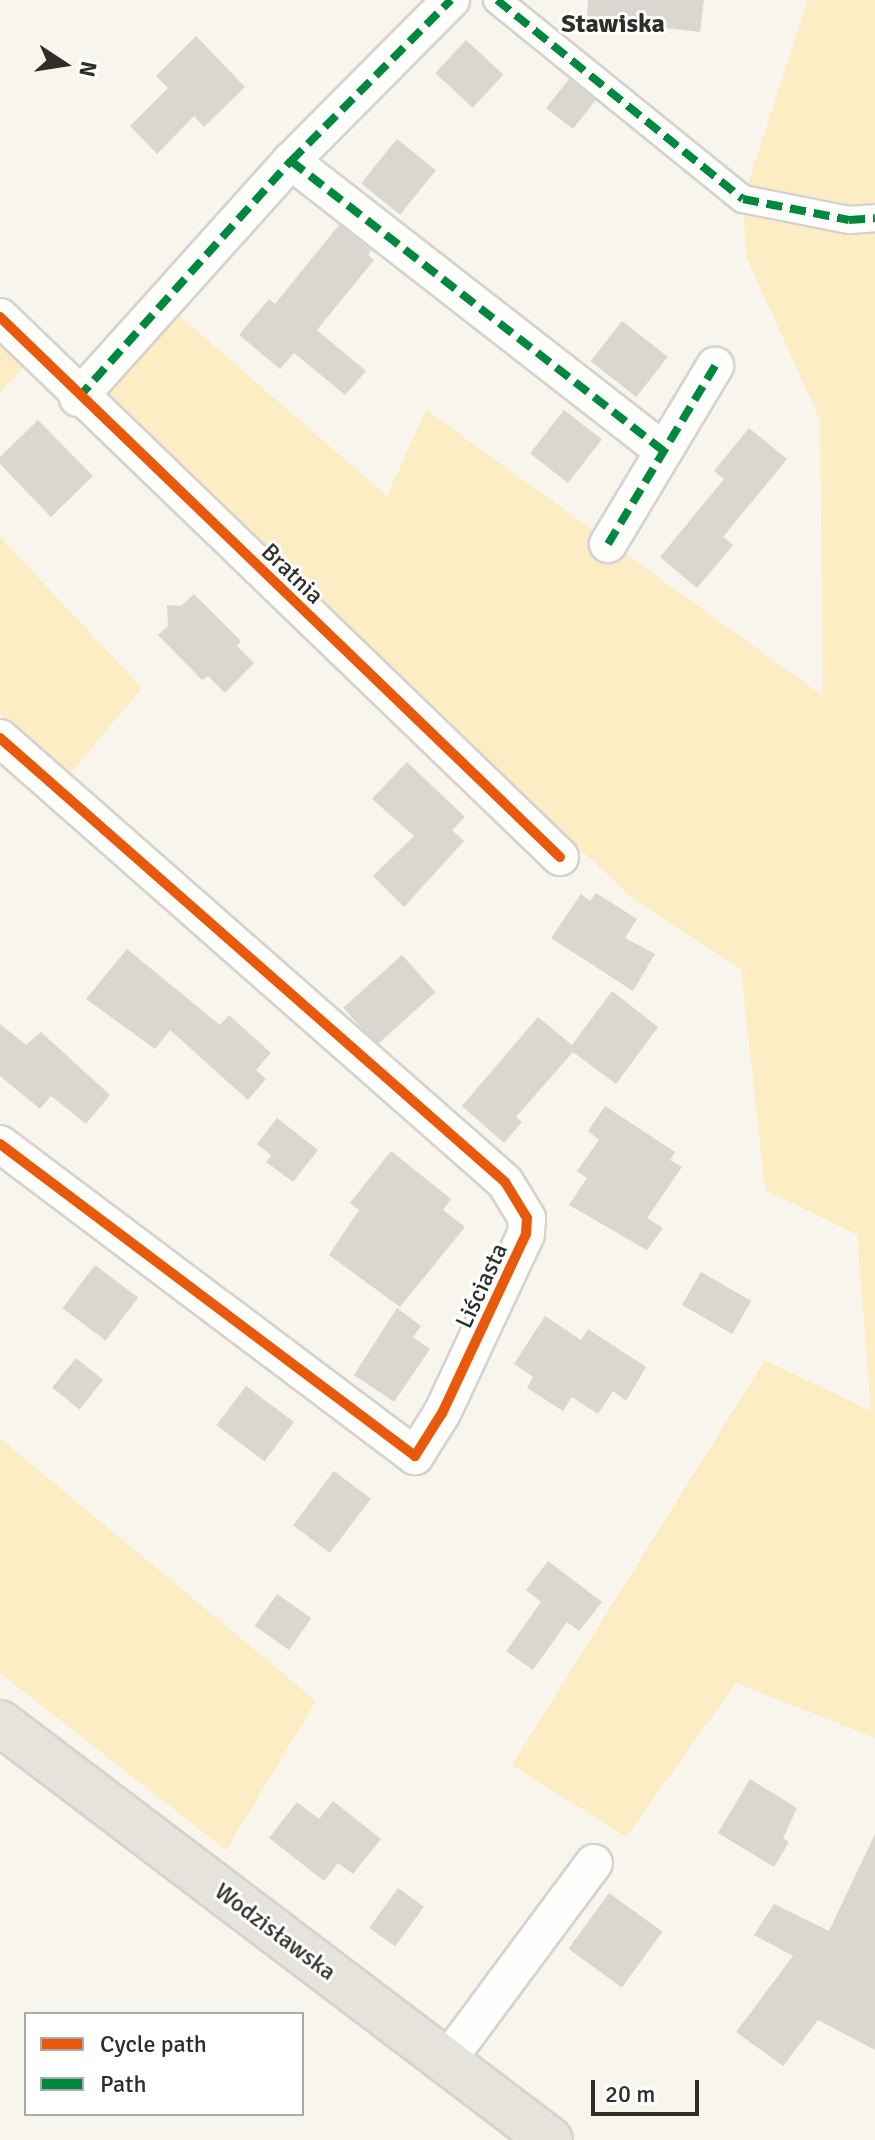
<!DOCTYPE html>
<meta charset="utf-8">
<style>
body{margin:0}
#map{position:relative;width:875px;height:2140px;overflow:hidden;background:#f8f5ed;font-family:Signika,sans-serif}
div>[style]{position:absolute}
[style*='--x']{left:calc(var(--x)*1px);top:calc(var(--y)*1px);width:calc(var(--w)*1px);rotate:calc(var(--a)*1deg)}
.green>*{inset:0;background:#fcedc5}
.building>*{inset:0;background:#dad7d1;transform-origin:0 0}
.roads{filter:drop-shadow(2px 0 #d5d3cd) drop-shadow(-2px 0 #d5d3cd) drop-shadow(0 2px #d5d3cd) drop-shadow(0 -2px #d5d3cd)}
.pedestrian>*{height:26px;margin:-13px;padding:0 13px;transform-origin:13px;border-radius:13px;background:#fefefc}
.minor>*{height:36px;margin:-18px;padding:0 18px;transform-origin:18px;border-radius:18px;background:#fefefc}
.primary>*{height:44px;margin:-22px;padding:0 22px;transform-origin:22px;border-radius:22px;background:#e5e3db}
.quiet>*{height:8px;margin-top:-4px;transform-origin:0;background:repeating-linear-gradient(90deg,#00873e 0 16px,transparent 0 24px)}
.cycleway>*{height:10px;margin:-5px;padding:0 5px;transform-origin:5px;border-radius:5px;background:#e8590c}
span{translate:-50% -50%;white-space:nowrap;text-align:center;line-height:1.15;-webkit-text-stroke:6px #fff;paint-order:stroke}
.street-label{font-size:24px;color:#302e28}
.neighbourhood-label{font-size:26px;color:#302e28;font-weight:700}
.legend{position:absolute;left:24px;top:2012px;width:280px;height:104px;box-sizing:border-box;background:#fff;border:2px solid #acaba9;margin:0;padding:10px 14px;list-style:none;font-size:24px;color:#302e28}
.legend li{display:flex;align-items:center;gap:16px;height:40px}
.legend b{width:40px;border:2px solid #acaba9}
.north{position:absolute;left:24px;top:24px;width:80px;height:80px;-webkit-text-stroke:6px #fff;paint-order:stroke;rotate:102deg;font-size:22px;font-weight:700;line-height:32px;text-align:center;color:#302e28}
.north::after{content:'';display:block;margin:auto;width:28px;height:36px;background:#302e28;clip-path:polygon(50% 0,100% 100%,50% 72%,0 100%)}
.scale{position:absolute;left:591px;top:2080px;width:108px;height:36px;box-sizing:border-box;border:4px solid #302e28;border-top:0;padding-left:10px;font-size:24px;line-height:28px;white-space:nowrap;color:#302e28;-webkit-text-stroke:6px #fff;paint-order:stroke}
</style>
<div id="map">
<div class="green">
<i style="clip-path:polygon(808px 0,875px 0,875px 1738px,736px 1683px,626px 1837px,512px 1765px,765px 1360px,871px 1411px,857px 1235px,765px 1190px,741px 969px,633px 899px,146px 437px,94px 393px,174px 311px,387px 496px,426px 410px,823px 696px,820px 420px,746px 256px,743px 199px)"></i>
<i style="clip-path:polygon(0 338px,25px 365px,0 392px)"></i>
<i style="clip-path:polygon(0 537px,142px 688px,67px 777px,0 714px)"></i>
<i style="clip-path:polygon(0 1438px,316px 1701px,226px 1850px,0 1673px)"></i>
</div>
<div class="building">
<i style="clip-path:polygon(588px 0,704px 0,700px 32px,587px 19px)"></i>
<i style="clip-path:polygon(196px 36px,245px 87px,204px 127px,194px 116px,157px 154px,130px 126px,168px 88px,156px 76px)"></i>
<i style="left:466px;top:40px;width:51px;height:45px;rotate:43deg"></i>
<i style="left:569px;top:79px;width:34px;height:37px;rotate:38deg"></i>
<i style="left:397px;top:139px;width:50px;height:57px;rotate:39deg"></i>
<i style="clip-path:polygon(339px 225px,371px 250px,368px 255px,374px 260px,317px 330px,366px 371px,345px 395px,294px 353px,280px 369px,239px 335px,269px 299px,275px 304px)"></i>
<i style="left:622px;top:321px;width:58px;height:51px;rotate:38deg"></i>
<i style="left:564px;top:410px;width:48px;height:55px;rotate:38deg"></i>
<i style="clip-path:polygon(38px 420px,93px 476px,51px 517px,0 464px,0 457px)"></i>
<i style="clip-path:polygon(749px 428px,787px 459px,723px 537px,733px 545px,697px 588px,660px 557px,724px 479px,714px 471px)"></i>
<i style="clip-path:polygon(194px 594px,241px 641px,237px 646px,254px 663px,225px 693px,208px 676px,202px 680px,158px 635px,168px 626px,167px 605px,181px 606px)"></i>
<i style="clip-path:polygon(407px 762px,465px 817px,452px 830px,464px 841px,404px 907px,373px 876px,414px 836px,372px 799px)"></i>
<i style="clip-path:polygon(596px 893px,637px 919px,625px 938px,655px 954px,633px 991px,551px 938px,581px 894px,590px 901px)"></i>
<i style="clip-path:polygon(127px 949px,220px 1025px,229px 1015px,271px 1053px,256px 1070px,266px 1079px,248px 1100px,170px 1030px,155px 1049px,86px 999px)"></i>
<i style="left:402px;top:955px;width:50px;height:79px;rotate:48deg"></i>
<i style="clip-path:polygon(612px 991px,658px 1027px,616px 1084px,573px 1052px,516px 1117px,522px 1122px,504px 1143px,462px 1106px,538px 1017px,572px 1045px)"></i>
<i style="clip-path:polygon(0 1024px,26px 1045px,41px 1032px,110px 1095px,86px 1124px,51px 1096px,40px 1109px,0 1076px)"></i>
<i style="clip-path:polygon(605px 1106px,675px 1152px,670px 1160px,682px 1167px,647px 1218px,663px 1228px,647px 1250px,569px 1205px,587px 1178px,577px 1171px,599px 1140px,588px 1131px)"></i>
<i style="clip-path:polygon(277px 1118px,318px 1150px,293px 1182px,266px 1162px,271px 1155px,257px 1144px)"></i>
<i style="clip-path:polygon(391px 1151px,451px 1199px,443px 1210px,465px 1227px,400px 1307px,329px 1255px,359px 1210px,350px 1203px)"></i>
<i style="left:95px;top:1265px;width:54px;height:54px;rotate:37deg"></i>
<i style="left:701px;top:1272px;width:58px;height:38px;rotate:30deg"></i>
<i style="clip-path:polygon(397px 1308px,421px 1326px,413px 1337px,430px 1349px,394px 1402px,354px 1375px)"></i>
<i style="clip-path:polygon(545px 1316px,581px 1340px,588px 1329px,646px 1367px,626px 1401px,613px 1391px,598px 1414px,572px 1397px,563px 1411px,527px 1388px,533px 1377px,514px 1364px)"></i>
<i style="left:76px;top:1358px;width:35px;height:38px;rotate:39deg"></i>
<i style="left:246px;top:1386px;width:60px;height:49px;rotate:37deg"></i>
<i style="left:334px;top:1471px;width:46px;height:68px;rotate:37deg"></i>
<i style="clip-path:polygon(548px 1561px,602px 1602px,579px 1631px,567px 1622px,533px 1670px,506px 1651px,541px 1602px,526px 1590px)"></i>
<i style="left:277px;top:1594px;width:42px;height:39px;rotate:35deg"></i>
<i style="clip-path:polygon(750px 1779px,797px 1808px,783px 1838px,789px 1842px,774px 1867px,718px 1833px)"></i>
<i style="clip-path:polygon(333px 1801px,381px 1839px,353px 1874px,338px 1863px,324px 1881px,269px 1838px,297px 1802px,319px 1819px)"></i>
<i style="clip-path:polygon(875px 1834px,875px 2050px,818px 2020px,783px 2066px,736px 2032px,793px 1956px,754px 1935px,774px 1904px,829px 1931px)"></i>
<i style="left:398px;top:1888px;width:32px;height:49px;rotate:36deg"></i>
<i style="left:609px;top:1893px;width:66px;height:69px;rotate:36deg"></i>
</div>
<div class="roads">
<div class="pedestrian">
<i style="--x:497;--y:0;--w:316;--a:39"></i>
<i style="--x:743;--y:199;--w:108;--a:11.2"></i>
<i style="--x:849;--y:220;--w:26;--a:-4"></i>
</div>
<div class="minor">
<i style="--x:291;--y:161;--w:472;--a:37.9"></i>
<i style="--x:0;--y:317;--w:778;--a:43.96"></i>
<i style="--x:78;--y:398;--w:319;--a:-48.1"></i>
<i style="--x:291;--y:161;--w:227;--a:-45.2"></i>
<i style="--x:608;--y:544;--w:208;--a:-59"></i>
<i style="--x:0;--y:738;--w:672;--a:41.32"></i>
<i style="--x:505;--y:1182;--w:42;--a:58.6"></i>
<i style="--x:527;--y:1218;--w:16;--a:94"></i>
<i style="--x:526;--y:1234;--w:198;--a:115.1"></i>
<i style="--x:442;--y:1413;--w:51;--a:122.1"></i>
<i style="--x:415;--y:1456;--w:519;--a:-143.06"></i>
<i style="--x:446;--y:2062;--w:248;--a:-53.4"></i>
</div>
<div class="primary">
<i style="--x:0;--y:1723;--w:690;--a:37.17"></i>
</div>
</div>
<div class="quiet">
<i style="--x:497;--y:0;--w:316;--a:39"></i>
<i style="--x:743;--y:199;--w:108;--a:11.2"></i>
<i style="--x:849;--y:220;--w:26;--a:-4"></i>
<i style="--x:291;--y:161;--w:472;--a:37.9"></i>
<i style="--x:78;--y:398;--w:319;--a:-48.1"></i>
<i style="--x:291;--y:161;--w:227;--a:-45.2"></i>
<i style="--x:608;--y:544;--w:208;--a:-59"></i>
</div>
<div class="cycleway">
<i style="--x:0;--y:317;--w:778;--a:43.96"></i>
<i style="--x:0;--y:738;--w:672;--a:41.32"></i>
<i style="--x:505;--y:1182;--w:42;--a:58.6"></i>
<i style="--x:527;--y:1218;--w:16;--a:94"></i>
<i style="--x:526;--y:1234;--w:198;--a:115.1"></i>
<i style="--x:442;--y:1413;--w:51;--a:122.1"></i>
<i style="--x:415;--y:1456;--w:519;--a:-143.06"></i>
</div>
<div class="street-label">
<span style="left:292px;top:574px;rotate:44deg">Bratnia</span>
<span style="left:482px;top:1286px;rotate:-65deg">Liściasta</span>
<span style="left:275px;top:1932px;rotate:37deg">Wodzisławska</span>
</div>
<div class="neighbourhood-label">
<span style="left:613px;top:25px">Stawiska</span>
</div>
<ul class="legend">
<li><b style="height:10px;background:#e8590c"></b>Cycle path</li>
<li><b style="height:10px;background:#00873e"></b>Path</li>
</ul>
<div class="north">N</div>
<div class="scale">20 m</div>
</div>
